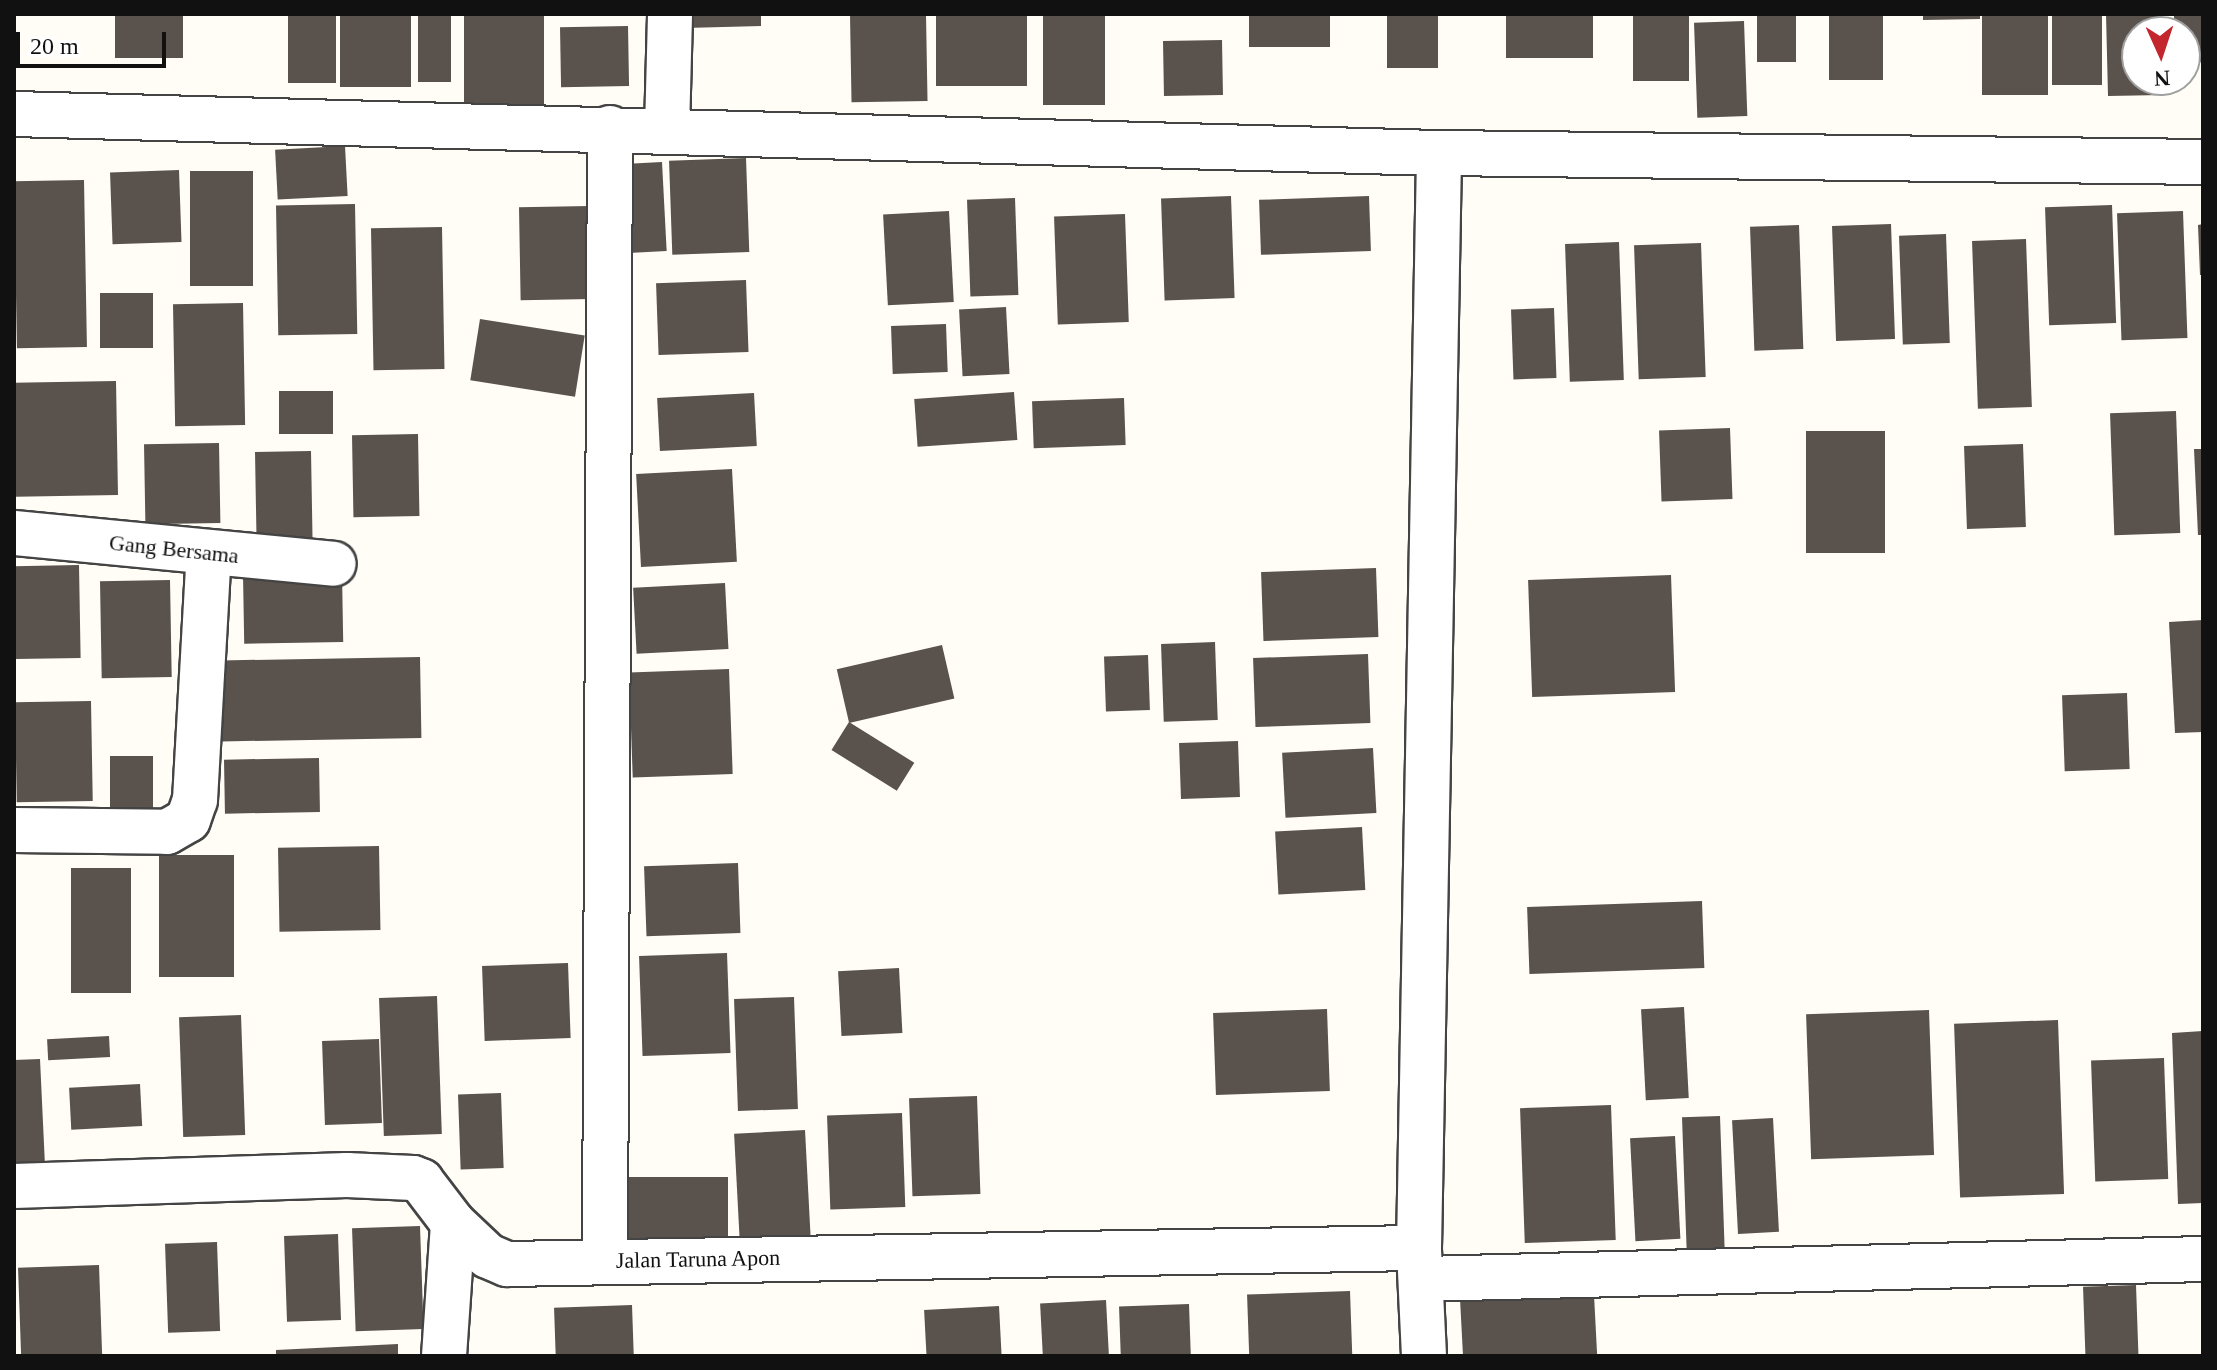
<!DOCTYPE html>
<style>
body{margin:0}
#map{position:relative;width:2217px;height:1370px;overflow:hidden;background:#fffdf5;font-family:Georgia,serif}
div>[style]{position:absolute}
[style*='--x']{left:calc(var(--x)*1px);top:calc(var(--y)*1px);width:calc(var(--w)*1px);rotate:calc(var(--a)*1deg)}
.building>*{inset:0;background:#5a524d;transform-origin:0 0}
.roads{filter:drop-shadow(2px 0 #444) drop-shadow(-2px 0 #444) drop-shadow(0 2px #444) drop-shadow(0 -2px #444)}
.street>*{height:44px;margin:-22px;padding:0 22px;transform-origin:22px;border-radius:22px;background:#fff}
span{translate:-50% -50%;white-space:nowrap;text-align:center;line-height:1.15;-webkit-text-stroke:8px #fff;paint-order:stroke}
.street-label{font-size:22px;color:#111}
.frame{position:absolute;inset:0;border:16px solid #111;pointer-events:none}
.north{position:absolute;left:2121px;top:16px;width:80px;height:80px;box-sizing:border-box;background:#fff;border:2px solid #a0a0a0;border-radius:50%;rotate:177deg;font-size:22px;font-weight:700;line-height:32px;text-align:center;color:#111}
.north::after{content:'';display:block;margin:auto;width:28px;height:36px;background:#c4262e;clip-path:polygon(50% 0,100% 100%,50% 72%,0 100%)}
.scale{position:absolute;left:16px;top:32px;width:150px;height:36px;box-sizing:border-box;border:4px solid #111;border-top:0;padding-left:10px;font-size:24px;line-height:28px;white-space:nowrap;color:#111;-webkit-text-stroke:6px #fff;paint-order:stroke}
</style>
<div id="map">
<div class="building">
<i style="left:115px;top:14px;width:68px;height:44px"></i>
<i style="left:288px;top:14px;width:48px;height:69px"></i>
<i style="left:340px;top:14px;width:71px;height:73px"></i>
<i style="left:418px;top:14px;width:33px;height:68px"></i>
<i style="left:464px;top:14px;width:80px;height:96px"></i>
<i style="clip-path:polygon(685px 14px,761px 14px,761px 26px,685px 28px)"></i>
<i style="left:926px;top:14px;width:87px;height:76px;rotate:89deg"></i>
<i style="left:936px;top:14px;width:91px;height:72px"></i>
<i style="left:1043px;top:14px;width:62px;height:91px"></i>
<i style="left:1249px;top:14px;width:81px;height:33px"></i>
<i style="left:1387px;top:14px;width:51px;height:54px"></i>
<i style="left:1506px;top:14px;width:87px;height:44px"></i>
<i style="left:1633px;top:14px;width:56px;height:67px"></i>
<i style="left:1757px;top:14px;width:39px;height:48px"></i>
<i style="left:1829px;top:14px;width:54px;height:66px"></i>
<i style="clip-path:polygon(1923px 14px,1980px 14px,1980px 19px,1923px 20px)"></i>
<i style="left:1982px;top:14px;width:66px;height:81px"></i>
<i style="left:2052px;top:14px;width:50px;height:71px"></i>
<i style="clip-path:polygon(2106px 14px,2160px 14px,2160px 32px,2137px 32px,2137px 80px,2162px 80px,2162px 95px,2108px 96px)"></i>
<i style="clip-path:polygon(2174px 14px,2203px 14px,2203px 62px,2185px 62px,2185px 32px,2174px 32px)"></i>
<i style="left:1744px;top:21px;width:95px;height:50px;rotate:88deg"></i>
<i style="left:628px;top:26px;width:60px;height:68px;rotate:89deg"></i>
<i style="left:1222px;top:40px;width:55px;height:59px;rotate:89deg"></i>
<i style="left:345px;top:146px;width:50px;height:70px;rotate:87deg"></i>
<i style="left:746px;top:158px;width:94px;height:77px;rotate:88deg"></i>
<i style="left:662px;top:162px;width:89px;height:43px;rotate:87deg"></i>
<i style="left:179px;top:170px;width:72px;height:69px;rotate:88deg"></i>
<i style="left:253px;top:171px;width:115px;height:63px;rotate:90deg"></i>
<i style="left:84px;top:180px;width:167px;height:70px;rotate:89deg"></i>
<i style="left:1231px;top:196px;width:102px;height:70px;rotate:88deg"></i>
<i style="left:1369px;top:196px;width:55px;height:110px;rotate:88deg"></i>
<i style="left:1015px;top:198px;width:97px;height:48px;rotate:88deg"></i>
<i style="left:355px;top:204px;width:130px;height:79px;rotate:89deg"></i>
<i style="left:2112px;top:205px;width:118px;height:67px;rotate:88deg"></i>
<i style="left:590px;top:206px;width:93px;height:71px;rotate:89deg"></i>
<i style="left:949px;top:211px;width:91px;height:66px;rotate:87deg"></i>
<i style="left:2183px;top:211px;width:127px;height:66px;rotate:88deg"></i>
<i style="left:1125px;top:214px;width:108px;height:71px;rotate:88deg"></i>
<i style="left:1891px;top:224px;width:115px;height:59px;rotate:88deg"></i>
<i style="clip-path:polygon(2203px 224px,2203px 275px,2200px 275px,2198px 225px)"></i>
<i style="left:1799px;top:225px;width:124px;height:49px;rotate:88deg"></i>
<i style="left:442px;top:227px;width:142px;height:71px;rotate:89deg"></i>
<i style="left:1946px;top:234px;width:109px;height:47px;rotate:88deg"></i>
<i style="left:2026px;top:239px;width:168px;height:54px;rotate:88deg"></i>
<i style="left:1619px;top:242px;width:138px;height:54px;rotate:88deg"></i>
<i style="left:1701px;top:243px;width:134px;height:67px;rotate:88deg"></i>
<i style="left:746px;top:280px;width:72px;height:90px;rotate:88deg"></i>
<i style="left:100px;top:293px;width:53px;height:55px"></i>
<i style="left:243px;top:303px;width:122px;height:70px;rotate:89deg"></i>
<i style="left:1006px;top:307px;width:67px;height:47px;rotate:87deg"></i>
<i style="left:1554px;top:308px;width:70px;height:43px;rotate:88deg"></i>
<i style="left:480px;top:319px;width:106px;height:62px;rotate:9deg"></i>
<i style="left:946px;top:324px;width:48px;height:55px;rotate:88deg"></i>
<i style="left:116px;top:381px;width:114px;height:102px;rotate:89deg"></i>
<i style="left:279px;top:391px;width:54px;height:43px"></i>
<i style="left:1014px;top:392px;width:48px;height:100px;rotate:86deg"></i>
<i style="left:754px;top:393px;width:53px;height:97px;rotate:87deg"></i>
<i style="left:1124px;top:398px;width:47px;height:92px;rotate:88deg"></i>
<i style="left:2176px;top:411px;width:122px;height:66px;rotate:88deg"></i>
<i style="left:1730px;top:428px;width:71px;height:71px;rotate:88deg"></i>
<i style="left:1806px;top:431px;width:79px;height:122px"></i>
<i style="left:418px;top:434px;width:82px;height:66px;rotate:89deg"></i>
<i style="left:219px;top:443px;width:80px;height:75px;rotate:89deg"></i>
<i style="left:2023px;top:444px;width:83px;height:59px;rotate:88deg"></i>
<i style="clip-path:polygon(2194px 449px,2203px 449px,2203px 535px,2198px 535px)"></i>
<i style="left:311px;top:451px;width:98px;height:56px;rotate:89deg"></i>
<i style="left:732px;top:469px;width:93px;height:96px;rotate:87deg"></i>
<i style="left:79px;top:565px;width:93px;height:65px;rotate:89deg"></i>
<i style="left:1376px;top:568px;width:69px;height:115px;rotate:88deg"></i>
<i style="left:342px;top:573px;width:69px;height:99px;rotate:89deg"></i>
<i style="left:1671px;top:575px;width:117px;height:143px;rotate:88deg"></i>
<i style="left:170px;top:580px;width:97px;height:70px;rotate:89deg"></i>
<i style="left:725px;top:583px;width:66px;height:92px;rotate:87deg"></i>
<i style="clip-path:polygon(2203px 620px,2203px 732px,2175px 733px,2169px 622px)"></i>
<i style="left:1215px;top:642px;width:78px;height:54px;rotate:88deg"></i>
<i style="left:942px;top:645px;width:55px;height:108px;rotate:77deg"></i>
<i style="left:1368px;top:654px;width:69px;height:115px;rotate:88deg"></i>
<i style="left:1148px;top:655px;width:55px;height:44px;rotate:88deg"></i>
<i style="left:420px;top:657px;width:81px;height:211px;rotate:89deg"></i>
<i style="left:729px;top:669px;width:105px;height:100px;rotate:88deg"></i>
<i style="left:2127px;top:693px;width:76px;height:65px;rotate:88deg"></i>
<i style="left:91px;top:701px;width:100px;height:76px;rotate:89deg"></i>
<i style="left:849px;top:722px;width:77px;height:33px;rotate:32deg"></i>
<i style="left:1238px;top:741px;width:56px;height:59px;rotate:88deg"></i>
<i style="left:1373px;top:748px;width:65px;height:91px;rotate:87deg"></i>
<i style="left:110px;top:756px;width:43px;height:59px"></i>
<i style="left:319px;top:758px;width:54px;height:95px;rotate:89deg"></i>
<i style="left:1362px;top:827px;width:63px;height:87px;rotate:87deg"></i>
<i style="left:379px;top:846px;width:84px;height:101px;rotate:89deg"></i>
<i style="left:234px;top:855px;width:122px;height:75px;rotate:90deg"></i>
<i style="left:738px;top:863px;width:70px;height:94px;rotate:88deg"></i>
<i style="left:131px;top:868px;width:125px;height:60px;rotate:90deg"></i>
<i style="left:1702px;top:901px;width:67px;height:175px;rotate:88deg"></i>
<i style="left:727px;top:953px;width:100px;height:88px;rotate:88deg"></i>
<i style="left:568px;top:963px;width:75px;height:86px;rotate:88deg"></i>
<i style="left:899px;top:968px;width:65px;height:61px;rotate:87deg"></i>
<i style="left:437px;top:996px;width:138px;height:58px;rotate:88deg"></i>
<i style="left:794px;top:997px;width:112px;height:60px;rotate:88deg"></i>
<i style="left:1684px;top:1007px;width:91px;height:43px;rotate:87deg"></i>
<i style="left:1327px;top:1009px;width:82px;height:114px;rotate:88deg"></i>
<i style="left:1929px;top:1010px;width:145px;height:123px;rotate:88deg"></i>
<i style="left:241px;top:1015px;width:120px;height:62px;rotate:88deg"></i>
<i style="left:2058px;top:1020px;width:174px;height:104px;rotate:88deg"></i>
<i style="clip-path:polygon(2203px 1031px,2203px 1203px,2178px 1204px,2172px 1033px)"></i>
<i style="left:109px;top:1036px;width:21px;height:62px;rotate:87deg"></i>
<i style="left:379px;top:1039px;width:84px;height:57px;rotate:88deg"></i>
<i style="left:2164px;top:1058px;width:121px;height:73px;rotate:88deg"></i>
<i style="clip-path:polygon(40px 1059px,45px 1166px,14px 1168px,14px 1060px)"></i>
<i style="left:140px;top:1084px;width:42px;height:71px;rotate:87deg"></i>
<i style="left:501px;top:1093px;width:75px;height:43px;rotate:88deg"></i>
<i style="left:977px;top:1096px;width:98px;height:68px;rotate:88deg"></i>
<i style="left:1611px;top:1105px;width:135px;height:91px;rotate:88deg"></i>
<i style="left:902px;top:1113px;width:94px;height:75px;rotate:88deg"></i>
<i style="left:1720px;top:1116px;width:142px;height:38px;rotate:88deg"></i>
<i style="left:1773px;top:1118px;width:114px;height:41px;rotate:87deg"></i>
<i style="left:805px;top:1130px;width:109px;height:71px;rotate:87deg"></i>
<i style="left:1675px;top:1136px;width:103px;height:45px;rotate:87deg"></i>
<i style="left:728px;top:1177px;width:63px;height:101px;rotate:90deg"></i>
<i style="left:420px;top:1226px;width:103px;height:68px;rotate:88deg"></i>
<i style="left:338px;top:1234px;width:86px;height:54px;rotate:88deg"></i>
<i style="left:217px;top:1242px;width:89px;height:52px;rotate:88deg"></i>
<i style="left:99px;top:1265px;width:91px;height:81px;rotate:88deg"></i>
<i style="left:2136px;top:1285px;width:71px;height:53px;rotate:88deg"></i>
<i style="left:1350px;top:1291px;width:65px;height:103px;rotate:88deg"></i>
<i style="left:1594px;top:1295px;width:61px;height:134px;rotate:87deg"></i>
<i style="left:1106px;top:1300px;width:56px;height:66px;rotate:87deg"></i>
<i style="left:1189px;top:1304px;width:52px;height:70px;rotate:88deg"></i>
<i style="left:632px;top:1305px;width:51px;height:78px;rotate:88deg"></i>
<i style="left:999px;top:1306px;width:50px;height:75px;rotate:87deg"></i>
<i style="clip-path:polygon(398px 1344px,398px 1356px,276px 1356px,276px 1350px)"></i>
</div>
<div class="roads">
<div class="street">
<i style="--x:14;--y:114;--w:1426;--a:1.57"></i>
<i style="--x:1439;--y:153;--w:764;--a:0.67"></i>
<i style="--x:667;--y:130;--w:116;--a:-88.5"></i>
<i style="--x:14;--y:533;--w:321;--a:5.5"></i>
<i style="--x:14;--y:830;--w:153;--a:0.7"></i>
<i style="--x:167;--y:832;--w:24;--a:-30"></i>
<i style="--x:188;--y:820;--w:21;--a:-71"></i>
<i style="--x:195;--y:800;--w:247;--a:-86.8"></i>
<i style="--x:14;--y:1186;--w:333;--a:-1.9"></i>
<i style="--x:347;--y:1175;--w:66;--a:2.6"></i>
<i style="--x:413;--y:1178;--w:9;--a:21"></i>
<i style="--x:421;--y:1181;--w:53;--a:52.7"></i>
<i style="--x:453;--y:1223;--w:48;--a:43.3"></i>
<i style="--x:488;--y:1256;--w:21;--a:23"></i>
<i style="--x:507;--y:1264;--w:912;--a:-1.01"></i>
<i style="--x:605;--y:1261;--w:1133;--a:-89.75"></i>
<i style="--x:1424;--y:1279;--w:779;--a:-1.47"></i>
<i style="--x:444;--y:1356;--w:133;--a:-86.1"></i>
<i style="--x:1424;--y:1356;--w:108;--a:-92.7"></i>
<i style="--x:1419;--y:1248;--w:1095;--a:-88.95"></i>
</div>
</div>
<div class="street-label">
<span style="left:174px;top:549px;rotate:6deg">Gang Bersama</span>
<span style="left:698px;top:1259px;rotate:-1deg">Jalan Taruna Apon</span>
</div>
<div class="frame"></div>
<div class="north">N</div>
<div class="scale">20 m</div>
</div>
